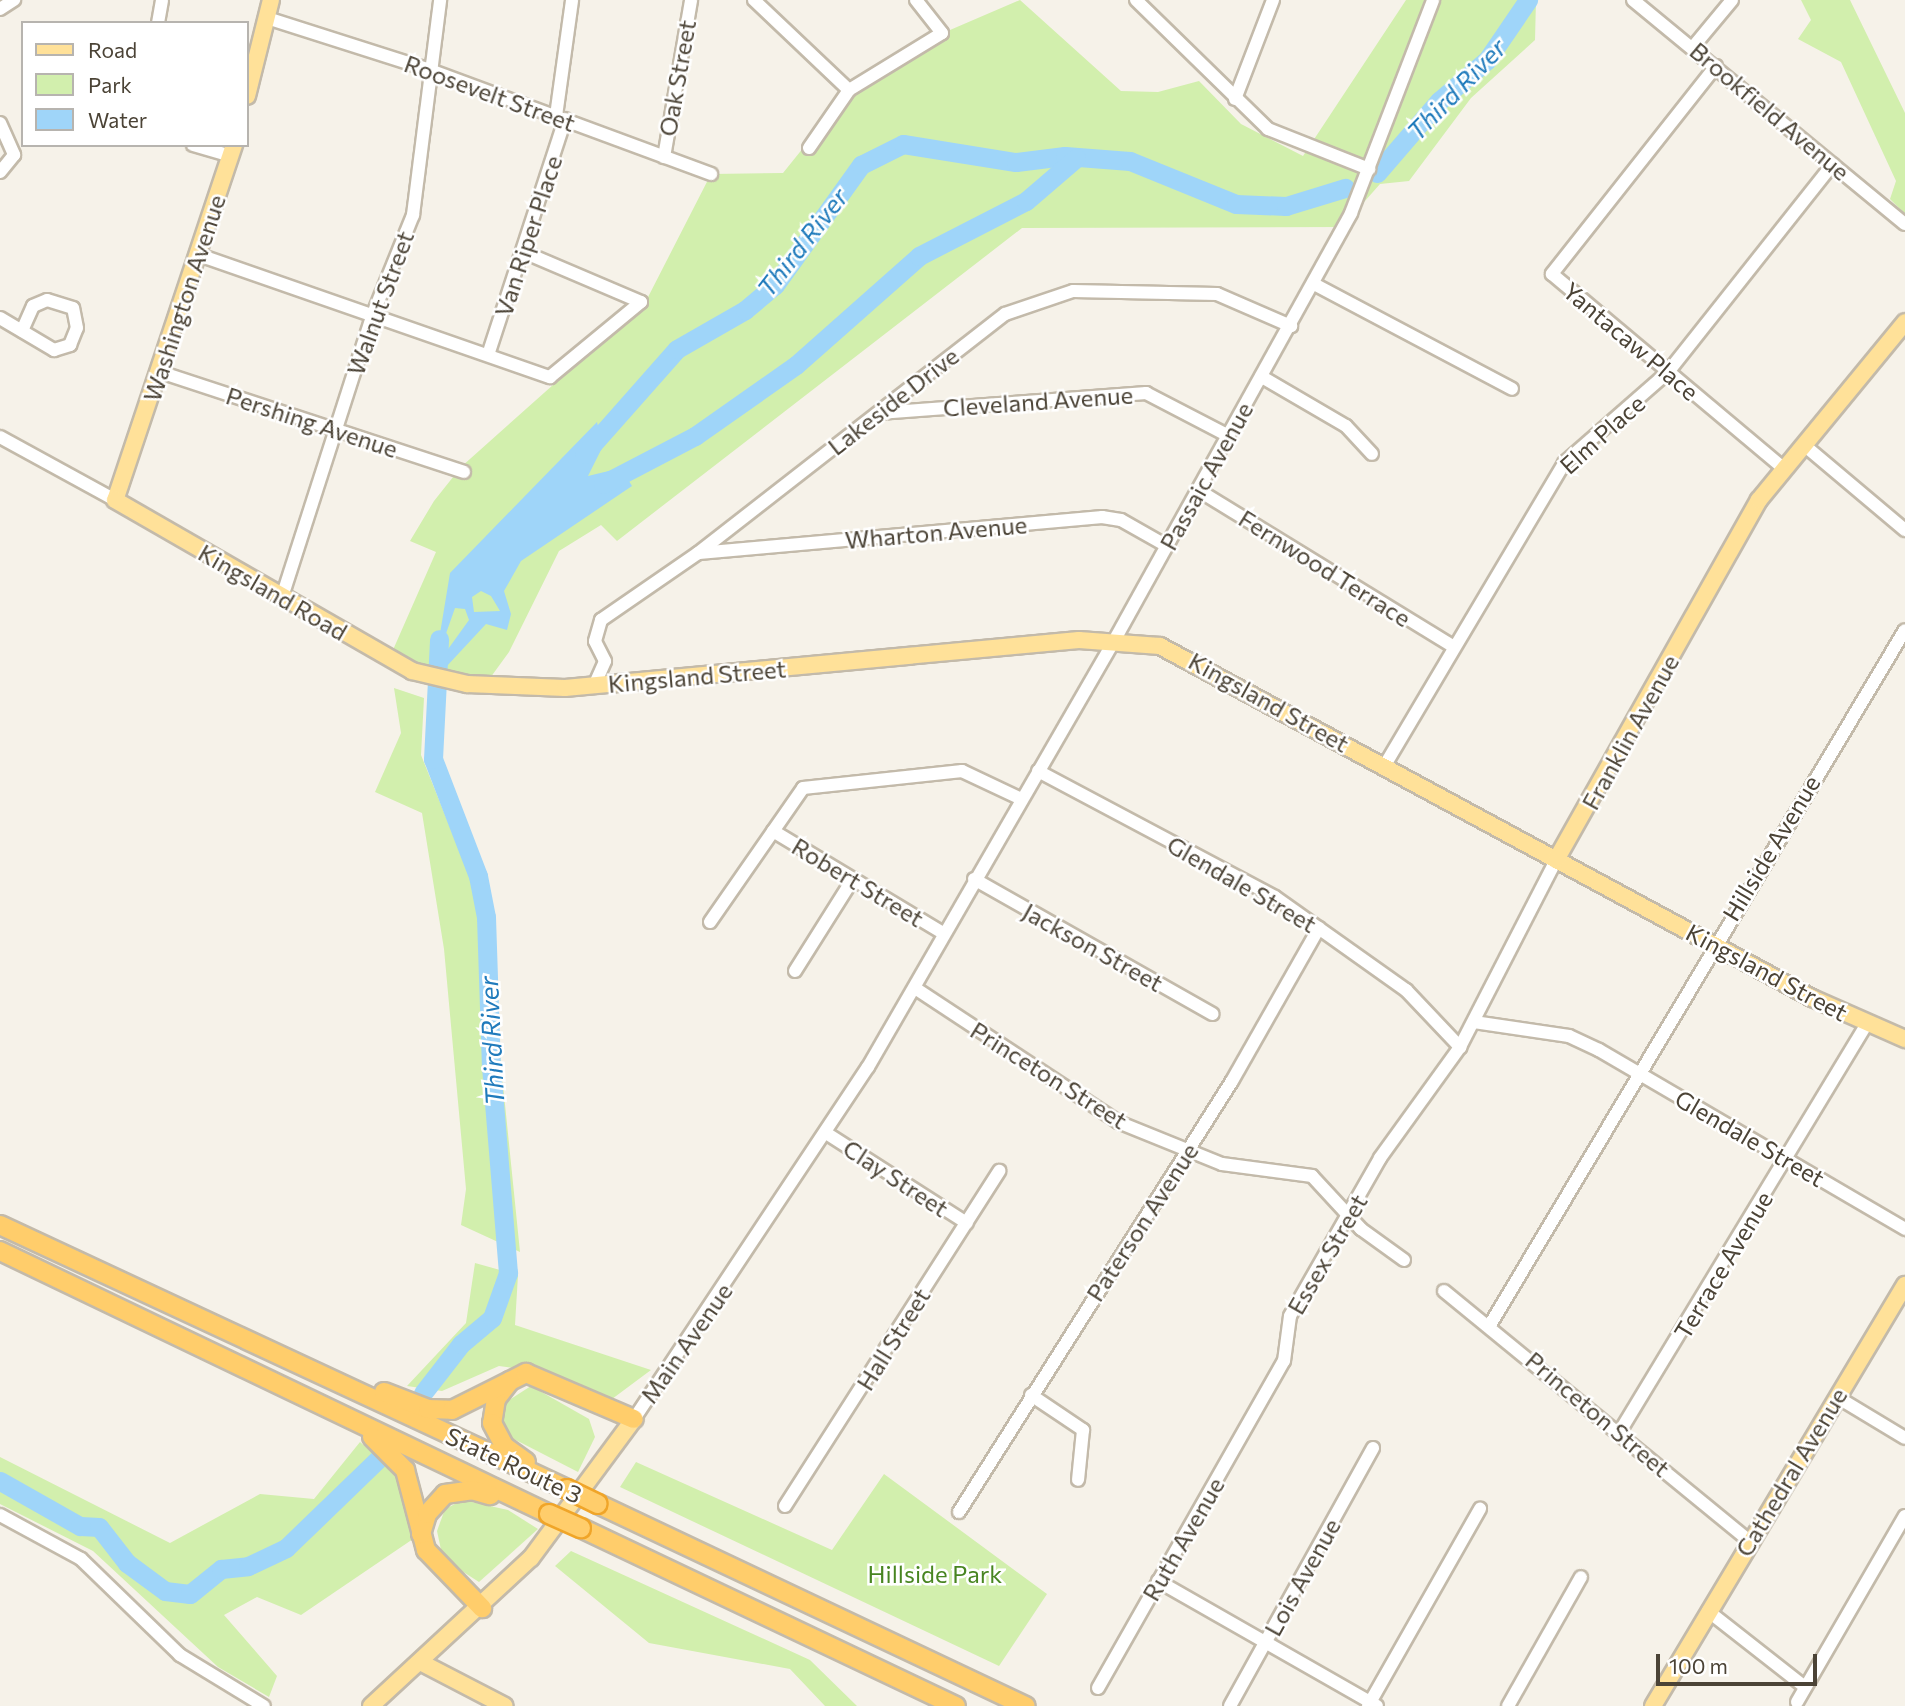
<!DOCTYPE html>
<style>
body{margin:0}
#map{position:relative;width:1905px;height:1706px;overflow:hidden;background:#f6f2e9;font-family:Commissioner,sans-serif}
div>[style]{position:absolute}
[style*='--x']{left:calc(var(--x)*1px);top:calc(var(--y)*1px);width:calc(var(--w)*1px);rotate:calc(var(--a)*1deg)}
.green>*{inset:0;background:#d2efad}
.water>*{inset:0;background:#9fd5f9}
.river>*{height:19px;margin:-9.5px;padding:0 9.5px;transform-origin:9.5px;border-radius:9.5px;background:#9fd5f9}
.roads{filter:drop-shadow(2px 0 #c3baaa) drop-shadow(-2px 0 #c3baaa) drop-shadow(0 2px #c3baaa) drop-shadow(0 -2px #c3baaa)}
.minor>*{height:12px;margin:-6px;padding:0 6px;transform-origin:6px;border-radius:6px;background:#fff}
.major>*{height:16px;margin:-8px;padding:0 8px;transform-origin:8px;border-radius:8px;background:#ffe199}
.highway>*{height:18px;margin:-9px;padding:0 9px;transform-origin:9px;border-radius:9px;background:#ffcd6b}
.bridges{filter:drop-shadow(2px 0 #f0a529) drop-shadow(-2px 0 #f0a529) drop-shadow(0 2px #f0a529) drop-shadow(0 -2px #f0a529)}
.highway-bridge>*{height:18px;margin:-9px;padding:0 9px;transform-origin:9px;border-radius:9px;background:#ffcd6b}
span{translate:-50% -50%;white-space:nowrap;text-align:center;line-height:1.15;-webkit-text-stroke:5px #fff;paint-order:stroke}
.street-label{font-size:24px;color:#4b4336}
.park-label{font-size:24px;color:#488521}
.water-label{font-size:26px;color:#207bbc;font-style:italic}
.legend{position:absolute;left:21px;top:21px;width:228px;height:126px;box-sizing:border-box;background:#fff;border:2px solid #b7b4af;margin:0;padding:9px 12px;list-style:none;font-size:21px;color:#4b4336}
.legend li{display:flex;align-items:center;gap:14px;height:35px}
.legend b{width:35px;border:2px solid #b7b4af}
.scale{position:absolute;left:1656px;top:1654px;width:161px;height:32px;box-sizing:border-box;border:4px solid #4b4336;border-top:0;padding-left:9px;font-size:21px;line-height:24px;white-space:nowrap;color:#4b4336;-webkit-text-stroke:5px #fff;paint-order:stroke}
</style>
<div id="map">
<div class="green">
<i style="clip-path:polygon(1020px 0,1121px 91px,1158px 92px,1199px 81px,1241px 124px,1303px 156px,1406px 0,1536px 0,1535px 40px,1471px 98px,1409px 181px,1380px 184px,1342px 227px,1022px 228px,617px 541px,601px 525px,559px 551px,509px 652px,485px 685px,445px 681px,447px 669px,433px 666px,429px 677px,389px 659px,436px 552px,410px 541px,434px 501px,461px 467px,645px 303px,711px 174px,783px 173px,849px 91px,943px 33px)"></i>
<i style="clip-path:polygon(1801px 0,1850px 0,1905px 113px,1905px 214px,1890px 199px,1896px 181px,1841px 62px,1798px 39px,1811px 20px)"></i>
<i style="clip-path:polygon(394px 688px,424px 698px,421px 755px,486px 917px,520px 1252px,461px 1225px,466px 1189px,444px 949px,422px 813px,375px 792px,401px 733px)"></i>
<i style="clip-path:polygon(475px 1263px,518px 1275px,515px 1325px,651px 1370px,612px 1399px,537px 1371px,499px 1366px,442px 1391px,407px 1386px,466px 1323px)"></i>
<i style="clip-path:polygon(531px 1386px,589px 1419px,595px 1437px,578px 1472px,504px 1434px,503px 1404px)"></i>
<i style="clip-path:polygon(360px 1442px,405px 1481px,413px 1539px,301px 1615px,257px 1597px,224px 1615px,277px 1676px,269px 1697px,218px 1667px,93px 1551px,0 1504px,0 1457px,170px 1543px,260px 1494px,314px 1499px)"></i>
<i style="clip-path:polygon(636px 1462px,832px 1550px,884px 1474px,1047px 1594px,999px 1666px,620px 1487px)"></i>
<i style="clip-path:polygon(463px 1500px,508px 1510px,538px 1529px,479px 1582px,443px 1559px,437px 1531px,445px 1509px)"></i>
<i style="clip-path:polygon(571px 1551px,810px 1660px,857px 1706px,825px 1706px,790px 1669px,649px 1643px,555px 1566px)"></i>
</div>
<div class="water">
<i style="clip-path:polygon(evenodd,597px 422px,603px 446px,588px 476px,621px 468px,632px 486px,521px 561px,504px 591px,511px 614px,507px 630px,486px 624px,446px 667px,435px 664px,450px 573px,597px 422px,481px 591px,491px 596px,500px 611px,474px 612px,472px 597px,481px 591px,597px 422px,455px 608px,465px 609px,469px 620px,446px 652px,443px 642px,455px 608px)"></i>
</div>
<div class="river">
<i style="--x:1377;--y:173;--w:95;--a:-49.3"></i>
<i style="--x:1439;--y:101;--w:63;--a:-40.5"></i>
<i style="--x:1487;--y:60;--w:73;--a:-55.7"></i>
<i style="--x:584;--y:454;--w:140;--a:-48.5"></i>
<i style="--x:677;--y:349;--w:78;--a:-29.8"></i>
<i style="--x:745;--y:310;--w:39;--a:-40"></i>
<i style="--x:775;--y:285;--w:148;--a:-54.4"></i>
<i style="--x:861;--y:165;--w:47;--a:-26.6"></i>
<i style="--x:903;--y:144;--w:114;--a:9.1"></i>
<i style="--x:1016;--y:162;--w:49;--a:-7"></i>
<i style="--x:1065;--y:156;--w:65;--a:4.4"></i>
<i style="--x:1130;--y:161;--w:114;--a:22.1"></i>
<i style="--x:1236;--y:204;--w:50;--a:2.3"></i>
<i style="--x:1286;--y:206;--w:62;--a:-17"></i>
<i style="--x:603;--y:484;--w:104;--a:-27.6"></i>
<i style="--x:695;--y:436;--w:123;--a:-35.1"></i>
<i style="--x:796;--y:365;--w:164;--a:-41.5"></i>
<i style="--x:919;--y:256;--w:120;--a:-27.2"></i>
<i style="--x:1026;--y:201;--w:66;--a:-40.7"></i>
<i style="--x:423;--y:1393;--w:62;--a:-52.2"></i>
<i style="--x:461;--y:1344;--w:40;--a:-40"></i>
<i style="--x:492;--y:1318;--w:48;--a:-70.4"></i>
<i style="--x:508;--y:1273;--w:206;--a:-94.7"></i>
<i style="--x:491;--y:1068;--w:151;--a:-91.9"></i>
<i style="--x:486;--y:917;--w:42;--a:-101"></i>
<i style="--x:478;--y:876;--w:125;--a:-111"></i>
<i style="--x:433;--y:759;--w:120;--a:-87.1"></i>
<i style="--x:0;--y:1481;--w:92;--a:29.4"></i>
<i style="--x:80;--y:1526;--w:19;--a:3"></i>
<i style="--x:99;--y:1527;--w:46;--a:52.1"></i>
<i style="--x:127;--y:1563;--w:47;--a:36.4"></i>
<i style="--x:165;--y:1591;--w:25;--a:7"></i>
<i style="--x:190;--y:1594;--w:40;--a:-39"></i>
<i style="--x:221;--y:1569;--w:27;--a:-6"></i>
<i style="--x:248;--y:1566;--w:42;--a:-25.3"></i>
<i style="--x:286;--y:1548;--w:127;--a:-44"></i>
</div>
<div class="roads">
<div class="minor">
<i style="--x:754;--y:0;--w:131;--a:43.5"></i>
<i style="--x:1136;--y:0;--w:185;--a:44.3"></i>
<i style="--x:1268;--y:129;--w:109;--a:21.6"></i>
<i style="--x:1633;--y:0;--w:352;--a:39.5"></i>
<i style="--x:0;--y:9;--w:17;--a:-33"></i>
<i style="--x:267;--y:18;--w:168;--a:17.7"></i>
<i style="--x:427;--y:69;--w:303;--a:20.3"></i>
<i style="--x:158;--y:23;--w:23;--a:-80"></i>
<i style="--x:1693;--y:47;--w:61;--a:-50.3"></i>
<i style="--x:1716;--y:66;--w:265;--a:128.3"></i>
<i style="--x:1552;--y:274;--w:303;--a:40"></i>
<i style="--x:1235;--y:99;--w:106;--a:-69"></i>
<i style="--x:556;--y:116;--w:117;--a:-82.1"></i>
<i style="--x:0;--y:123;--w:35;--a:66"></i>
<i style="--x:14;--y:155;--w:22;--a:129"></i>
<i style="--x:193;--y:145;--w:40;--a:16"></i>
<i style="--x:809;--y:148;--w:70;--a:-55.4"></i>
<i style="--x:849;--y:90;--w:109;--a:-31.5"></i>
<i style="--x:942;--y:33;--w:42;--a:-128.2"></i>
<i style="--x:664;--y:157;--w:159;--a:-80.2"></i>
<i style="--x:199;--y:255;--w:372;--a:19.2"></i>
<i style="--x:550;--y:377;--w:118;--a:-39.5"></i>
<i style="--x:641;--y:302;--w:127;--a:-156.9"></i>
<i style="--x:1314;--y:284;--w:224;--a:27.9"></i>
<i style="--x:0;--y:318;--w:63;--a:30.7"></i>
<i style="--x:54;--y:350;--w:17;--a:-17"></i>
<i style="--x:70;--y:345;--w:18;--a:-68"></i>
<i style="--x:77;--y:328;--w:20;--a:-101"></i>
<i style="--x:73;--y:308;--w:27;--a:-163"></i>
<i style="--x:47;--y:300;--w:15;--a:157"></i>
<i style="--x:33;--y:306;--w:27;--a:114"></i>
<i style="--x:489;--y:352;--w:245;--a:-71.9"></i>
<i style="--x:160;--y:372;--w:320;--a:18.2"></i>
<i style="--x:1262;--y:377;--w:97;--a:30.3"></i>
<i style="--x:1346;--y:426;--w:38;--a:47"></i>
<i style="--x:879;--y:413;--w:268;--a:-4.3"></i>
<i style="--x:1146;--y:393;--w:93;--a:27.4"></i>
<i style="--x:0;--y:437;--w:131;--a:28.7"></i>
<i style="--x:1804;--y:445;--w:132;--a:40.1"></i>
<i style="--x:1198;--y:490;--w:297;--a:31.5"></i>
<i style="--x:699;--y:553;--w:405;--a:-5.1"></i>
<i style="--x:1102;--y:517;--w:19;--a:9"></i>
<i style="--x:1121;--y:520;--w:53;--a:29.5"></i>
<i style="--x:282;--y:597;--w:297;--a:-72.2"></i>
<i style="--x:373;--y:314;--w:107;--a:-68"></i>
<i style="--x:413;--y:215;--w:217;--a:-82.8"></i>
<i style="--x:594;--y:686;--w:27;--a:-66"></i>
<i style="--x:605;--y:661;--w:22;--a:-117"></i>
<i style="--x:595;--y:641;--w:22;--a:-74"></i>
<i style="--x:601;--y:620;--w:118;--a:-34.6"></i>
<i style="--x:698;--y:553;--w:389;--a:-37.9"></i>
<i style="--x:1005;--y:314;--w:72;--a:-18.7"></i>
<i style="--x:1073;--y:291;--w:144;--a:1.2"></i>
<i style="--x:1217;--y:294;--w:81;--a:23.4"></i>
<i style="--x:1385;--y:765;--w:351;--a:-59.3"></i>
<i style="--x:1564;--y:463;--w:138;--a:-41.2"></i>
<i style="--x:1668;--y:372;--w:265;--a:-51.6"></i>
<i style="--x:1038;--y:771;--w:268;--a:28"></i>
<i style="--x:1275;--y:897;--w:161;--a:35.4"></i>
<i style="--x:1406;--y:990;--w:79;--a:46.5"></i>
<i style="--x:773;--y:831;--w:198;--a:31"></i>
<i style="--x:974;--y:879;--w:274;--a:29.5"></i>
<i style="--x:710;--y:922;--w:163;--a:-55.2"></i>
<i style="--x:803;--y:788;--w:160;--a:-6.1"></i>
<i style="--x:962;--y:771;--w:63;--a:25.3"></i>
<i style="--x:795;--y:971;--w:109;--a:-57.8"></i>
<i style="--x:915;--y:988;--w:243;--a:33.4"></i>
<i style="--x:1118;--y:1122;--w:112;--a:22"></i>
<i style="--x:1222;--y:1164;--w:91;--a:7.6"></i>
<i style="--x:1312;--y:1176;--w:72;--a:47.2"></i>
<i style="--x:1361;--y:1229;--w:53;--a:35.8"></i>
<i style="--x:1474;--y:1022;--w:96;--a:8.4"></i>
<i style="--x:1569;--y:1036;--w:33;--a:25"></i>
<i style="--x:1599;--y:1050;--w:355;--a:30.3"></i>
<i style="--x:826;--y:1133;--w:167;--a:32.6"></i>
<i style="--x:1444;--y:1291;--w:394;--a:39.3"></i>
<i style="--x:1490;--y:1325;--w:809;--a:-59.16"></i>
<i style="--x:1031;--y:1395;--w:63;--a:33.9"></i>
<i style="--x:1083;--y:1430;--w:50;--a:95.7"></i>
<i style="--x:1837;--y:1397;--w:79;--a:31.1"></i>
<i style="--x:634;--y:1419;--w:423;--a:-56.4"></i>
<i style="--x:868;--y:1067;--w:492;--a:-60"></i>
<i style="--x:1114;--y:641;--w:489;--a:-61"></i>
<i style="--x:1351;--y:213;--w:228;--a:-68.9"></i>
<i style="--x:1619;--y:1433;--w:478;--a:-58.8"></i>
<i style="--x:785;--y:1506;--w:398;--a:-57.4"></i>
<i style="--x:959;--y:1512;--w:510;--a:-57.65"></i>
<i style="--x:1232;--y:1081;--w:176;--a:-60.4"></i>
<i style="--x:0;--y:1515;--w:92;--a:28.5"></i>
<i style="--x:81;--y:1559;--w:138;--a:44.1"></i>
<i style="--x:180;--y:1655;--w:98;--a:31.3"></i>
<i style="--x:1158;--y:1581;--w:252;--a:29.7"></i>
<i style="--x:1708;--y:1611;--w:123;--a:38.1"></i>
<i style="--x:1098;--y:1688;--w:376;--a:-60.4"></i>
<i style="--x:1284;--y:1361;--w:45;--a:-82.4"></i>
<i style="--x:1290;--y:1316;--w:182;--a:-60.3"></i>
<i style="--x:1380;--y:1158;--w:137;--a:-54.2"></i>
<i style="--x:1460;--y:1047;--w:210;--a:-62.8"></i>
<i style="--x:1797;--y:1702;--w:215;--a:-59.9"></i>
<i style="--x:1230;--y:1706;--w:295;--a:-61"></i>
<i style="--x:1368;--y:1706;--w:227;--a:-60.4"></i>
<i style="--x:1508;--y:1706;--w:148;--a:-60.5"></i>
</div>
<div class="major">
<i style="--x:247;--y:96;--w:99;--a:-76"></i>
<i style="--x:234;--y:145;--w:374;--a:108.5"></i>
<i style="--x:115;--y:500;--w:343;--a:29.9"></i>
<i style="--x:412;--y:671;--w:57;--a:13.3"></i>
<i style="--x:467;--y:684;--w:98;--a:2.3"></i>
<i style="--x:565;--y:688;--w:516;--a:-5.34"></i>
<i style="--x:1079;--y:640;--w:81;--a:4.2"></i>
<i style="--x:1160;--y:646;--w:741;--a:28.36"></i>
<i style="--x:1812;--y:998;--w:102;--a:23.8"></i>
<i style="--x:1556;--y:860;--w:413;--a:-60.6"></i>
<i style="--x:1759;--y:500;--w:230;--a:-50.6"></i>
<i style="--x:422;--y:1663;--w:93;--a:27.4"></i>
<i style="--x:371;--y:1706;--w:218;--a:-42.8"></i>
<i style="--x:531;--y:1558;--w:173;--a:-53.5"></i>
<i style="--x:1653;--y:1706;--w:491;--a:-59.1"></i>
</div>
<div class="highway">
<i style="--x:0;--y:1225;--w:625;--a:24.97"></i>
<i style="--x:0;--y:1251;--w:609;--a:25.6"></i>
<i style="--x:510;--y:1381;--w:23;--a:128"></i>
<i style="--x:496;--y:1399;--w:24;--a:99"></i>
<i style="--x:492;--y:1423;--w:26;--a:62"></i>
<i style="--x:504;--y:1446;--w:27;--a:36"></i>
<i style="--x:384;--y:1392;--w:47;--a:21.1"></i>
<i style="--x:428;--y:1409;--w:24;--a:2"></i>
<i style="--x:452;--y:1410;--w:83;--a:-26.6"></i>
<i style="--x:526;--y:1373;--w:117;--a:23.1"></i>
<i style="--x:372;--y:1437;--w:47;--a:45"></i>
<i style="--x:405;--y:1470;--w:83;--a:75.3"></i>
<i style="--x:426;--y:1550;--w:81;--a:46"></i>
<i style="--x:598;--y:1504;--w:473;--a:25.3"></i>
<i style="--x:581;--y:1528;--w:415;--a:25.4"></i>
<i style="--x:421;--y:1534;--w:21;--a:-73"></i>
<i style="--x:427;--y:1514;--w:27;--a:-48"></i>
<i style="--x:445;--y:1494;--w:27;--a:-8"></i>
<i style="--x:472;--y:1490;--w:19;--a:16"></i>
</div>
</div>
<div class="bridges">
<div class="highway-bridge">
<i style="--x:567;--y:1489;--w:34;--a:26"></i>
<i style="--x:549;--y:1514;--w:35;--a:24"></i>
</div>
</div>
<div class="street-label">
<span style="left:677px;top:78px;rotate:-80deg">Oak Street</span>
<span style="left:490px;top:93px;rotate:20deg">Roosevelt Street</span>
<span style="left:1770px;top:111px;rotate:40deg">Brookfield Avenue</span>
<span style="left:528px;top:236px;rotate:-72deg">Van Riper Place</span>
<span style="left:184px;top:298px;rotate:-72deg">Washington Avenue</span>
<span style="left:380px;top:303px;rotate:-70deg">Walnut Street</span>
<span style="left:1631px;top:341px;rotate:40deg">Yantacaw Place</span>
<span style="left:893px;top:401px;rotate:-38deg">Lakeside Drive</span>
<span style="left:1038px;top:401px;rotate:-4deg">Cleveland Avenue</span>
<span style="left:312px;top:422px;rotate:18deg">Pershing Avenue</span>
<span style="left:1602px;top:434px;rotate:-42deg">Elm Place</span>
<span style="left:1206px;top:476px;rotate:-61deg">Passaic Avenue</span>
<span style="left:936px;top:532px;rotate:-5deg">Wharton Avenue</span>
<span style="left:1325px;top:568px;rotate:32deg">Fernwood Terrace</span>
<span style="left:273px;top:592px;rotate:30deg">Kingsland Road</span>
<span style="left:697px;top:676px;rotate:-5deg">Kingsland Street</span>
<span style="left:1269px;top:702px;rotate:29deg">Kingsland Street</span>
<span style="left:1630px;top:732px;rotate:-61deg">Franklin Avenue</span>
<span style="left:1771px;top:848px;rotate:-59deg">Hillside Avenue</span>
<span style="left:858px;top:882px;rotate:31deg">Robert Street</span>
<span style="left:1242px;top:884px;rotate:30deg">Glendale Street</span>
<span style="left:1093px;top:947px;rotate:29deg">Jackson Street</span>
<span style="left:1767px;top:972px;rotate:28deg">Kingsland Street</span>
<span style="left:1049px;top:1075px;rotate:32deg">Princeton Street</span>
<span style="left:1750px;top:1138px;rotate:30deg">Glendale Street</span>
<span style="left:896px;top:1178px;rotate:33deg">Clay Street</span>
<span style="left:1142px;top:1222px;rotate:-57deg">Paterson Avenue</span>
<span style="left:1327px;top:1254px;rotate:-60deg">Essex Street</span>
<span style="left:1723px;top:1265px;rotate:-59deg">Terrace Avenue</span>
<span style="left:893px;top:1339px;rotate:-58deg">Hall Street</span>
<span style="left:686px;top:1343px;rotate:-55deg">Main Avenue</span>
<span style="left:1598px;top:1414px;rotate:40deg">Princeton Street</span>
<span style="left:514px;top:1465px;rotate:25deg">State Route 3</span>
<span style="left:1791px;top:1472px;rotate:-59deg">Cathedral Avenue</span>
<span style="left:1183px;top:1539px;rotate:-60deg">Ruth Avenue</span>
<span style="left:1302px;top:1577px;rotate:-61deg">Lois Avenue</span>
</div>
<div class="park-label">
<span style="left:935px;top:1574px">Hillside Park</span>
</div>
<div class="water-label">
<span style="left:1456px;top:89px;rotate:-46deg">Third River</span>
<span style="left:802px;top:242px;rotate:-52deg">Third River</span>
<span style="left:491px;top:1041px;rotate:-93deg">Third River</span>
</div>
<ul class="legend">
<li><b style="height:9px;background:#ffe199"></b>Road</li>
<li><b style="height:19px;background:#d2efad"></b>Park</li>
<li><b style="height:19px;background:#9fd5f9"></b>Water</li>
</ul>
<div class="scale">100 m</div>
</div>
